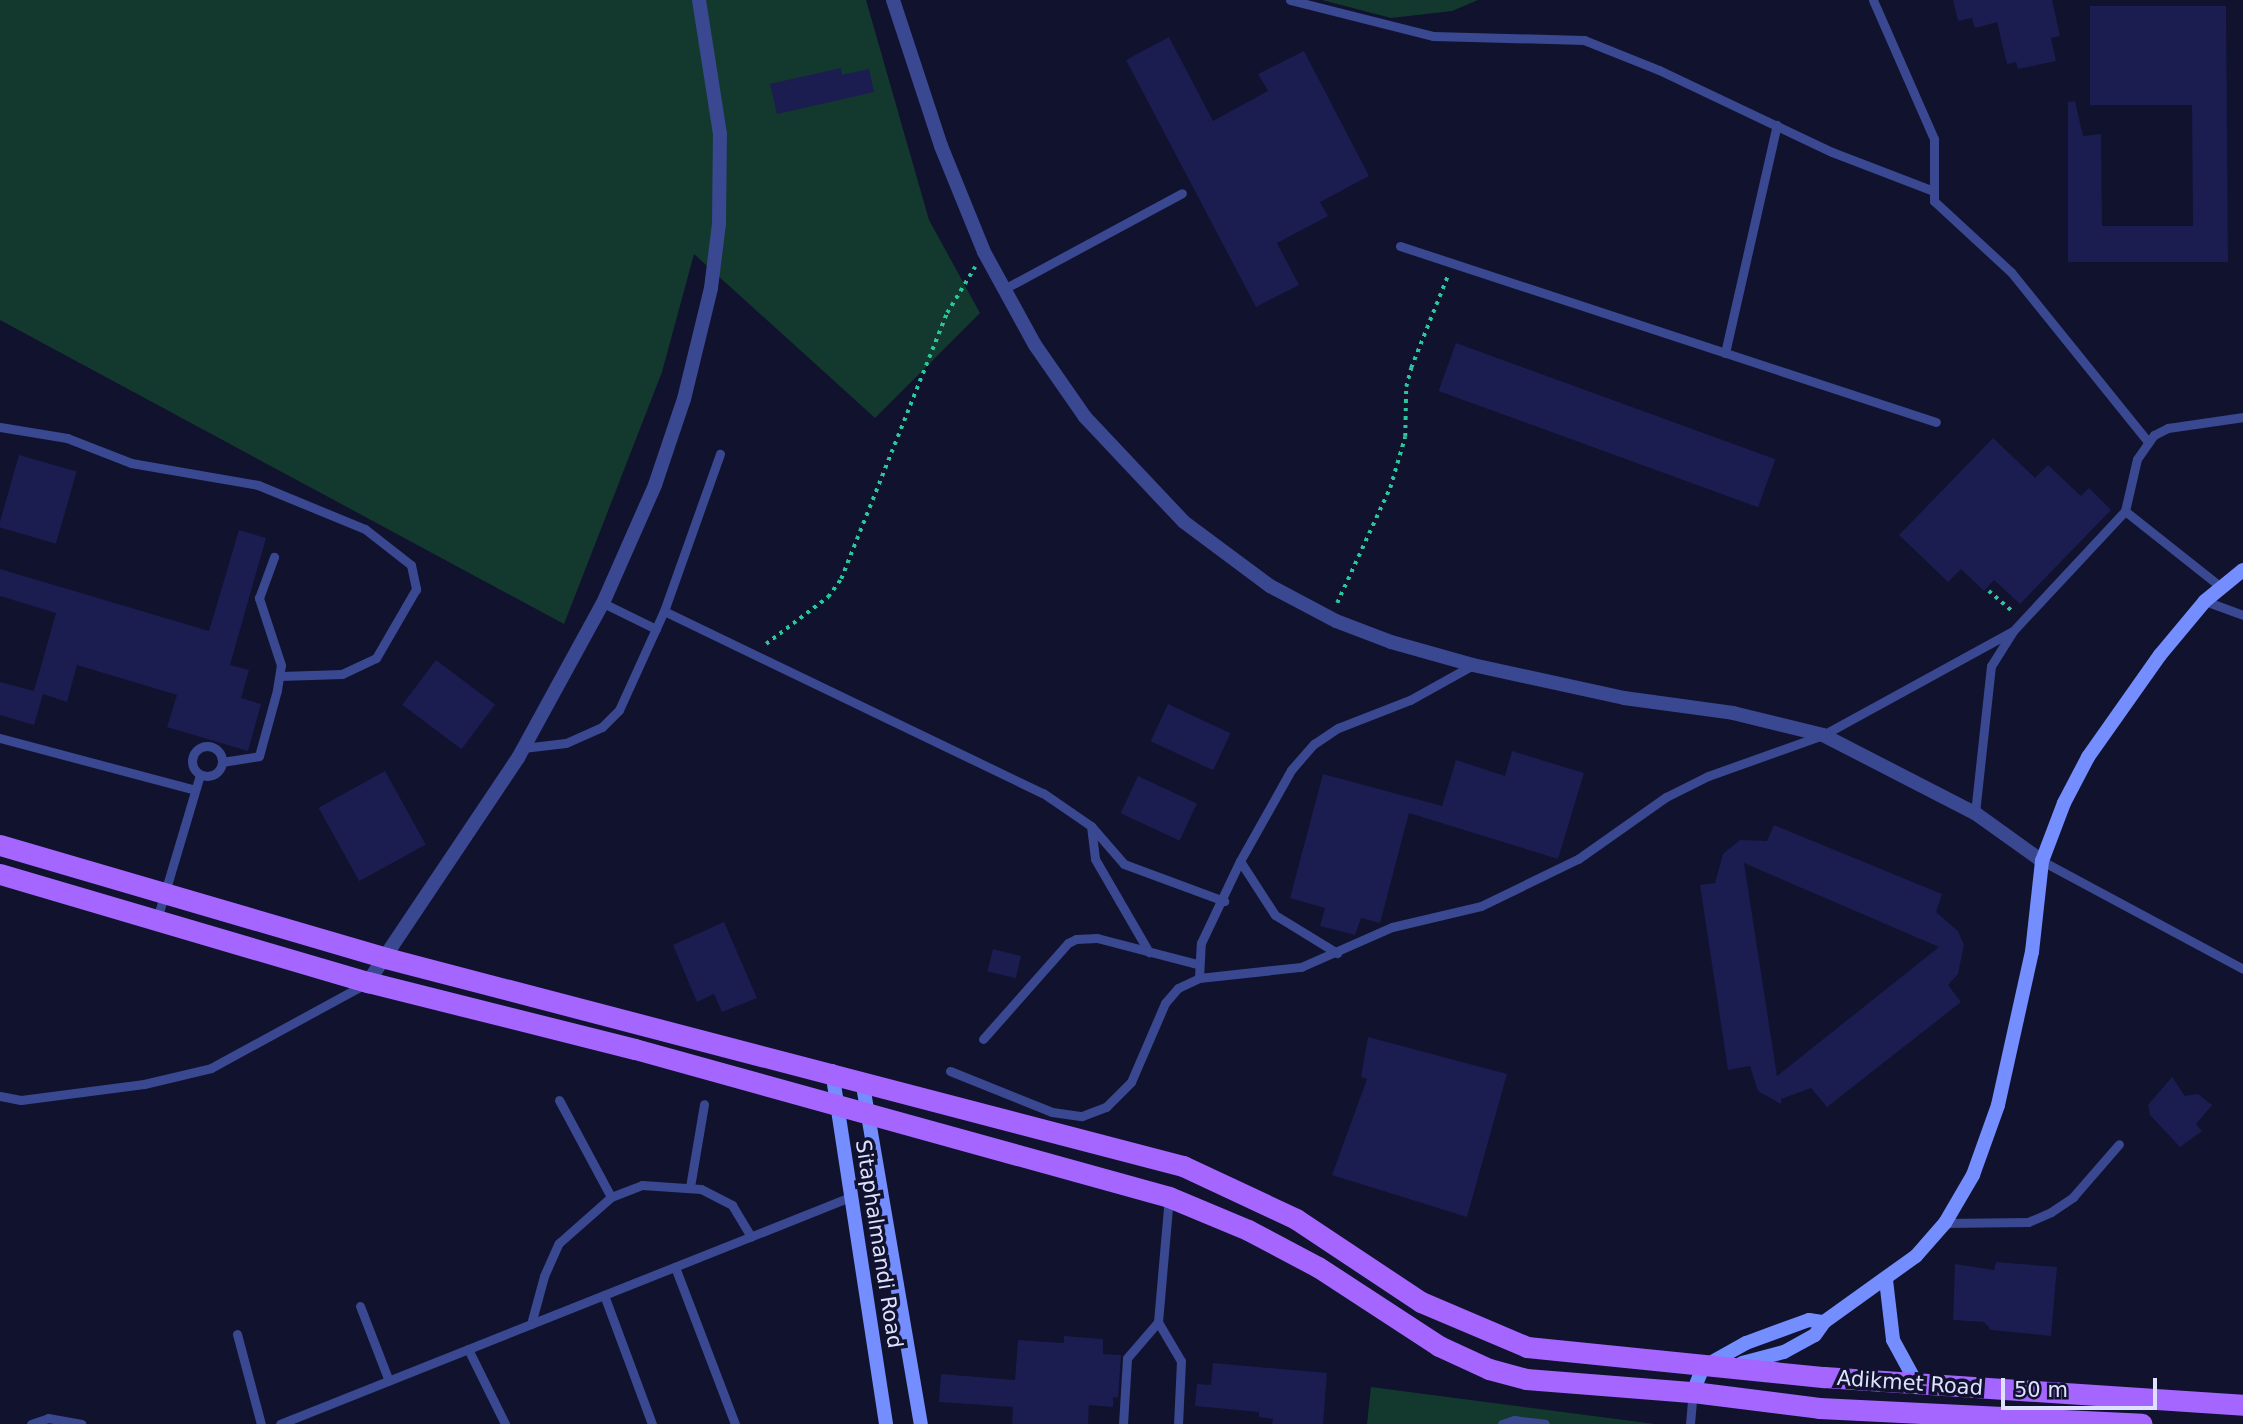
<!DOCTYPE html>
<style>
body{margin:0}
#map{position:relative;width:2243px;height:1424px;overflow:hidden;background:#10122e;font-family:"DejaVu Sans",sans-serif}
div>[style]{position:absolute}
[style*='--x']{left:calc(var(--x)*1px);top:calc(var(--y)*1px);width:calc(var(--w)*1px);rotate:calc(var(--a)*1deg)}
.green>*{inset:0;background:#13392f}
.building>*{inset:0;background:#1b1c50;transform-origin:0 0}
.path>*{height:3.5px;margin-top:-1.75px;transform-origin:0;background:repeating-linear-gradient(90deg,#2ac79c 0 3.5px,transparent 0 8.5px)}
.lane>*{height:9px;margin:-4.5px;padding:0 4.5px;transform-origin:4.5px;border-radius:4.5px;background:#394890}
.lane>.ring{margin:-4.5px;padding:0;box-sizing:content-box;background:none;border:9px solid #394890;border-radius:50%}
.street>*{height:14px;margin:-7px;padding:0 7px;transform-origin:7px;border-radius:7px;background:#394890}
.secondary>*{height:14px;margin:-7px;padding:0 7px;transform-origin:7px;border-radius:7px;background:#758eff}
.primary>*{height:21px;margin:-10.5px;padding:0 10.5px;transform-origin:10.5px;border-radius:10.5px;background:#a565ff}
span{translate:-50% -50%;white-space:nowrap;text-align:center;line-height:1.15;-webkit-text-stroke:7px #10122e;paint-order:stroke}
.street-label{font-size:21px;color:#dee1ff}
.scale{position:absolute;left:2001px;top:1378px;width:156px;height:32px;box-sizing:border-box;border:4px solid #dee1ff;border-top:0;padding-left:9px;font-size:21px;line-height:24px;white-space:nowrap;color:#dee1ff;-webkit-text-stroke:5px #10122e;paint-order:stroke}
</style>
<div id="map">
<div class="green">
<i style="clip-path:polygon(0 0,866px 0,929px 220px,980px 313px,875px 418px,694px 254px,662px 372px,564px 624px,0 320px)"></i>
<i style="clip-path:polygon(1322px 0,1478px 0,1452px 11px,1391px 18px)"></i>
<i style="clip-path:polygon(1371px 1387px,1655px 1424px,1367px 1424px)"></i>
</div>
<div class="building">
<i style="clip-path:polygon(1953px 0,2052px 0,2060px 36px,2051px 38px,2056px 61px,2018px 69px,2016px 62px,2007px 64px,1997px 22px,1975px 28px,1972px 18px,1958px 21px)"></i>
<i style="clip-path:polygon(2090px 6px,2226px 6px,2228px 262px,2068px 262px,2068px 102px,2075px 101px,2083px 136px,2101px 134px,2102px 226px,2193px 226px,2192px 105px,2090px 105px)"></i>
<i style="clip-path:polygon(1169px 37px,1213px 121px,1268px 91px,1258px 74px,1304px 51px,1369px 176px,1320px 202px,1328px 216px,1277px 243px,1299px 285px,1256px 307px,1126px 60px)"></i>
<i style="clip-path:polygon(841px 68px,842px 75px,869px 69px,874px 92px,777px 114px,770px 84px)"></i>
<i style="left:1456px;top:343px;width:340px;height:51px;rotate:20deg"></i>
<i style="clip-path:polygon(1993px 438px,2035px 478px,2048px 465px,2081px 496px,2089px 488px,2111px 510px,2020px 604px,1994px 580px,1984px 591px,1961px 569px,1948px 582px,1899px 535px)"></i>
<i style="left:19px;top:455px;width:60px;height:75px;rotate:16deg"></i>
<i style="clip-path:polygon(239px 530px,266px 538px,230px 665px,249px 670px,241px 698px,261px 704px,248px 751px,167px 727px,177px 695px,77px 665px,67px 702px,43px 694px,34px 725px,0 715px,0 682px,34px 691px,56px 613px,0 596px,0 569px,209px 631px)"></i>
<i style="left:436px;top:660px;width:74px;height:56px;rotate:37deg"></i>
<i style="left:1168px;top:704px;width:69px;height:41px;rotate:25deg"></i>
<i style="clip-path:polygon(1512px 751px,1584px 773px,1558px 859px,1409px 813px,1380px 923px,1361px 918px,1355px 935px,1320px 926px,1325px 908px,1290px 898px,1323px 774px,1442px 806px,1456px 760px,1505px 776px)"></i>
<i style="left:385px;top:771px;width:84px;height:76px;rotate:61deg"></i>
<i style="left:1138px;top:776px;width:65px;height:41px;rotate:25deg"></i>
<i style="clip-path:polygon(evenodd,1774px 825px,1942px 894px,1936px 912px,1958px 931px,1964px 945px,1958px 974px,1948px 985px,1961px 1002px,1827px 1107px,1811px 1088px,1781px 1099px,1781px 1104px,1758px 1091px,1750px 1066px,1728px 1070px,1700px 885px,1715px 883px,1723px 854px,1740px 840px,1767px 841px,1774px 825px,1744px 863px,1939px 947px,1777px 1076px,1744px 863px)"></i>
<i style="clip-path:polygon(724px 922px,757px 998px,722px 1012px,714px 994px,697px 1002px,673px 945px)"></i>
<i style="left:993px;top:949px;width:29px;height:23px;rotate:14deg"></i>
<i style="clip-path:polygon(1368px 1037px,1507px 1074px,1467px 1217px,1332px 1175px,1367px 1079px,1361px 1077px)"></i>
<i style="clip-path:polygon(2172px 1077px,2185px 1096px,2198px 1094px,2212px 1105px,2196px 1124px,2202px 1131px,2180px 1147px,2150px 1115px,2148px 1105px)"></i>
<i style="clip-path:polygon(1996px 1262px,2057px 1267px,2051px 1336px,1991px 1330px,1984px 1322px,1953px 1320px,1955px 1264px,1994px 1270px)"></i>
<i style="clip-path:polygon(1064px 1336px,1103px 1339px,1103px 1354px,1121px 1355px,1118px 1398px,1113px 1397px,1113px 1407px,1089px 1405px,1088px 1424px,1012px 1424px,1013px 1407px,939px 1402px,941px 1374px,1015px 1380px,1018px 1340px,1064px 1343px)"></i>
<i style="clip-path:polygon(1213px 1363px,1327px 1373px,1323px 1424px,1272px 1424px,1273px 1419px,1259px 1417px,1259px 1412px,1195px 1406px,1197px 1384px,1211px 1385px)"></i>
</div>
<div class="path">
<i style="--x:1989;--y:591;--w:33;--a:41"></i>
<i style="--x:1337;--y:603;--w:127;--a:-65.3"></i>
<i style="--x:1390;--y:488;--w:53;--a:-73.6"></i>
<i style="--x:1405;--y:437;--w:50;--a:-88.9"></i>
<i style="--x:1406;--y:387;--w:20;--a:-75"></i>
<i style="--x:1411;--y:368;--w:100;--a:-68.3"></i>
<i style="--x:766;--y:644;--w:78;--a:-37.2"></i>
<i style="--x:828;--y:597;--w:22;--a:-54"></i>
<i style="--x:841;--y:579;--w:286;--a:-68.3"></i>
<i style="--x:947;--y:313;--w:54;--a:-58.7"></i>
</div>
<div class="lane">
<i style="--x:1290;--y:0;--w:147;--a:14.1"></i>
<i style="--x:1433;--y:36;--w:151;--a:1.5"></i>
<i style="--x:1584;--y:40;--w:81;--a:21.8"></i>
<i style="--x:1659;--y:70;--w:191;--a:25.4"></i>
<i style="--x:1832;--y:152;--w:106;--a:21"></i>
<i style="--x:1873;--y:0;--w:152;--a:66.3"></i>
<i style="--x:1934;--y:139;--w:62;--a:90"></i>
<i style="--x:1934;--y:201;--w:105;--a:42.7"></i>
<i style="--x:2011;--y:272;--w:218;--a:51.1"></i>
<i style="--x:1400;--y:246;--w:564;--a:18.18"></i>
<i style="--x:1004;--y:289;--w:202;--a:-28.3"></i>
<i style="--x:1725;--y:353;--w:234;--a:-77.2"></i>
<i style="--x:0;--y:427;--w:68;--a:9.3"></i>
<i style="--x:67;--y:438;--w:69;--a:21.3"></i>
<i style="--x:131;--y:463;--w:129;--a:9.8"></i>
<i style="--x:258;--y:485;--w:116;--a:22.4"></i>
<i style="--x:365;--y:529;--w:58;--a:38"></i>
<i style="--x:411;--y:565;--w:25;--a:78"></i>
<i style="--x:416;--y:589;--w:80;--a:120.1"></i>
<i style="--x:376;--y:658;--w:38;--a:155"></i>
<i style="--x:342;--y:674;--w:62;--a:178.2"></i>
<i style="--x:2125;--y:511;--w:53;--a:-77"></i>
<i style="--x:2137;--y:459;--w:29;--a:-55"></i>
<i style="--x:2154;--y:435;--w:16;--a:-27"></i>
<i style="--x:2168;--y:428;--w:76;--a:-8.3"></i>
<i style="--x:2205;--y:601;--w:40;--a:20.2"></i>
<i style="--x:603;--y:603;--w:59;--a:26.1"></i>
<i style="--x:664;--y:611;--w:167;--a:-70.4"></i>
<i style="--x:0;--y:738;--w:202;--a:14.9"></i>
<i class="ring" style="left:192px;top:746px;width:21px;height:21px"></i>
<i style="--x:523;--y:748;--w:43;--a:-6.6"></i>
<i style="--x:566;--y:743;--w:39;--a:-24"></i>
<i style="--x:602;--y:727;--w:24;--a:-45"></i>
<i style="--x:619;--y:710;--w:109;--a:-65.6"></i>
<i style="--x:664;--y:611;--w:420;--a:25.7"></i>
<i style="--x:1043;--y:793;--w:58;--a:34.5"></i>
<i style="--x:1091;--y:826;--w:50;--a:49"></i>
<i style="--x:1124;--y:864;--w:107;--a:20.3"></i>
<i style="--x:222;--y:762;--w:37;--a:-9"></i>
<i style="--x:259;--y:756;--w:68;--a:-74.7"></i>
<i style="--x:277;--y:690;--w:25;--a:-81"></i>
<i style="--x:281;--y:665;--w:71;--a:-108.2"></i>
<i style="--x:259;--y:598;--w:44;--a:-69.9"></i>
<i style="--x:1975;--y:813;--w:148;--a:-83.8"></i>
<i style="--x:1991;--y:666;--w:41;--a:-57.8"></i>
<i style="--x:2013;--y:631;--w:164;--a:-47"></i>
<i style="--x:2125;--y:511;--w:122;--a:38.4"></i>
<i style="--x:1091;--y:826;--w:33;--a:83"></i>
<i style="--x:1095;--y:859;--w:108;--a:59.9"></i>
<i style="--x:1240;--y:861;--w:64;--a:57.1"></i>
<i style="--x:1275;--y:915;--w:73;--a:31.5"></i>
<i style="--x:2042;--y:861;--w:228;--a:28.2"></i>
<i style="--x:157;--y:919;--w:150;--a:-73.4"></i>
<i style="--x:1199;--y:978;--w:35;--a:-87"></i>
<i style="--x:1201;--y:943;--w:91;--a:-64.6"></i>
<i style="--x:1240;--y:861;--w:104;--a:-60.7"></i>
<i style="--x:1291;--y:770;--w:35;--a:-49"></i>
<i style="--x:1314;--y:744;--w:29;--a:-34"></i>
<i style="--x:1338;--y:728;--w:77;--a:-21.3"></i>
<i style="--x:1410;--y:700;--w:72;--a:-29.1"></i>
<i style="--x:983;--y:1039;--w:128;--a:-48.5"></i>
<i style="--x:1068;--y:943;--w:9;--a:-27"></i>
<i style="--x:1076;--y:939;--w:21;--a:-3"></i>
<i style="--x:1097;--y:938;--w:103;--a:14.6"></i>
<i style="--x:950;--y:1071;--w:110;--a:21.9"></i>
<i style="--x:1052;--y:1112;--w:30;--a:8"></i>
<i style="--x:1082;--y:1116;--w:26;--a:-21"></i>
<i style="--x:1106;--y:1107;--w:35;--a:-45"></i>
<i style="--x:1131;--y:1082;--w:86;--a:-66.7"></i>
<i style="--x:1165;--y:1003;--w:20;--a:-49"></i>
<i style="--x:1178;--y:988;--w:23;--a:-25"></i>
<i style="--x:1199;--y:978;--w:103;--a:-6.2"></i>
<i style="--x:1301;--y:967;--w:99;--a:-23.7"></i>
<i style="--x:1392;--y:927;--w:91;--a:-13.3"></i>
<i style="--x:1481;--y:906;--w:108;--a:-25.9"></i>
<i style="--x:1578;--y:859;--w:108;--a:-35.2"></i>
<i style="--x:1666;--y:797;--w:47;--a:-26.6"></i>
<i style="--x:1708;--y:776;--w:122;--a:-19.6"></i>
<i style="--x:1823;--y:735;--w:217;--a:-28.7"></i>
<i style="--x:0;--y:1096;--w:21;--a:11"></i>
<i style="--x:21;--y:1100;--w:124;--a:-7.4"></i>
<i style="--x:144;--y:1084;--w:69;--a:-13.4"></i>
<i style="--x:211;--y:1068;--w:173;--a:-28.6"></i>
<i style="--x:559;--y:1100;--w:110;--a:61.8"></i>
<i style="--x:690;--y:1187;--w:84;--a:-80.4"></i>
<i style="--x:1945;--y:1223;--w:83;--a:-0.7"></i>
<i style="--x:2028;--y:1222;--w:25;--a:-23"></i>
<i style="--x:2051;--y:1212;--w:27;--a:-34"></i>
<i style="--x:2073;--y:1197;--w:70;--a:-49"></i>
<i style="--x:675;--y:1267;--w:168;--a:69.1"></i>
<i style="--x:604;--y:1295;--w:138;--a:69.6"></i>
<i style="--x:360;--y:1306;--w:80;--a:68.9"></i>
<i style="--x:1158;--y:1322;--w:45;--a:59.5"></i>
<i style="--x:1181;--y:1361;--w:63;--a:92.7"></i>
<i style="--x:531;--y:1324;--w:50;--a:-74.8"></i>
<i style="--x:544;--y:1276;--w:36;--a:-66"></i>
<i style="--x:559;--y:1243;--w:69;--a:-41.5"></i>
<i style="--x:611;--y:1197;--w:33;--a:-21"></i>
<i style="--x:642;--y:1185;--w:59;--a:3.9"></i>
<i style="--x:701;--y:1189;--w:35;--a:27"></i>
<i style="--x:732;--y:1205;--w:37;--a:59"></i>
<i style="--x:237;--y:1334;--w:93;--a:75.1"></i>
<i style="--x:468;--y:1349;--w:84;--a:63.7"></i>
<i style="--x:31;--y:1424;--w:18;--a:-19"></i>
<i style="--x:48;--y:1418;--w:34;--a:10"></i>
<i style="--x:280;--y:1424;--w:614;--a:-21.71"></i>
<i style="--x:1123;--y:1424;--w:66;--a:-86.5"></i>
<i style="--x:1127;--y:1358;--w:48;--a:-49.3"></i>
<i style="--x:1158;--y:1322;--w:125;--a:-85"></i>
<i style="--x:1502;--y:1424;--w:13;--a:-18"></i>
<i style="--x:1514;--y:1420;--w:31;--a:7"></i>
<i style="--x:1690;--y:1424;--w:32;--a:-85"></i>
</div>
<div class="street">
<i style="--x:893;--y:0;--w:154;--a:71.8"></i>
<i style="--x:941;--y:146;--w:114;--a:67.9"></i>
<i style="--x:984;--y:252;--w:106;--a:61.3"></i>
<i style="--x:1035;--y:345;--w:88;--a:55.2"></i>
<i style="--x:1085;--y:417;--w:144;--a:46.7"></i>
<i style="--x:1184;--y:522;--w:107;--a:36.7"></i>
<i style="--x:1270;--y:586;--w:75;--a:27.9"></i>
<i style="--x:1336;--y:621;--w:59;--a:20.9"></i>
<i style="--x:1391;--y:642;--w:85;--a:15.7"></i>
<i style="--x:1473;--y:665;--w:155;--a:12.3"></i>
<i style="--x:1624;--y:698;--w:110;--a:7.8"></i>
<i style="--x:1733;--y:713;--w:93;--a:13.7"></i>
<i style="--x:1823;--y:735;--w:171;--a:27.2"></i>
<i style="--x:1975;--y:813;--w:82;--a:35.6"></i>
<i style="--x:368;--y:982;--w:270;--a:-56.2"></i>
<i style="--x:518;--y:758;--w:177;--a:-61.3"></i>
<i style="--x:603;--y:603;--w:129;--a:-66.2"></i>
<i style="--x:655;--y:485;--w:91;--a:-71.4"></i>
<i style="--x:684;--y:399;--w:114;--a:-76.3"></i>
<i style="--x:711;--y:288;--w:64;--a:-82.9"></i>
<i style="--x:719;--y:224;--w:90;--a:-89.4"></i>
<i style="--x:720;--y:134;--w:136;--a:-98.9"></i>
</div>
<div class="secondary">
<i style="--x:832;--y:1071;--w:357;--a:81.3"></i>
<i style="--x:862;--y:1080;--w:349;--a:80.3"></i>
<i style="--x:1886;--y:1280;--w:60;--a:83.3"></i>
<i style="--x:1893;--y:1340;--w:50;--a:61.4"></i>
<i style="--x:1742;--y:1363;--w:43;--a:-14.7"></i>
<i style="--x:1784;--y:1352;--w:35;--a:-29"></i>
<i style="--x:1815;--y:1335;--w:16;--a:-55"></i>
<i style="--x:1824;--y:1322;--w:113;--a:-35.7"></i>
<i style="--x:1916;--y:1256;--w:44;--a:-48.7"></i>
<i style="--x:1945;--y:1223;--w:56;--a:-59.7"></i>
<i style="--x:1973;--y:1175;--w:74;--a:-70.3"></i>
<i style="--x:1998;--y:1105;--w:157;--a:-77.5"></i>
<i style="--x:2032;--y:952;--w:92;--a:-83.7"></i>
<i style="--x:2042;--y:861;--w:62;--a:-69.2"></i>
<i style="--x:2064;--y:803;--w:52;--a:-62.4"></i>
<i style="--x:2088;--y:757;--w:125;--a:-54.8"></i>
<i style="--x:2160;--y:655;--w:70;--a:-50.2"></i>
<i style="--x:2205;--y:601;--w:49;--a:-39.2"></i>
<i style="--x:1693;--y:1392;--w:27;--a:-68"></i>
<i style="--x:1703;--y:1367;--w:49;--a:-29.2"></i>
<i style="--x:1746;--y:1343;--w:67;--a:-20.1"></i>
<i style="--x:1809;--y:1320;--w:15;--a:8"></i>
</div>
<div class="primary">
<i style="--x:0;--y:845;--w:402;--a:16.3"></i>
<i style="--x:386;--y:958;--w:824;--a:14.63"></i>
<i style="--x:1183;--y:1166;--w:125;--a:25.1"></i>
<i style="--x:1296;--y:1219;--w:150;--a:33.6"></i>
<i style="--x:1421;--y:1302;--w:115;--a:23"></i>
<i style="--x:1527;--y:1347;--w:299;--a:5.8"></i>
<i style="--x:1824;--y:1377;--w:420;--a:3.8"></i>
<i style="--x:0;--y:874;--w:384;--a:16.4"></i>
<i style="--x:368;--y:982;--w:275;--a:14.1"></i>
<i style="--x:635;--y:1049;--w:554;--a:15.49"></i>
<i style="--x:1169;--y:1197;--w:86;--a:22.7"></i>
<i style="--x:1248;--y:1230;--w:79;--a:27.9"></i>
<i style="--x:1318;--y:1267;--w:145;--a:33.1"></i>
<i style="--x:1439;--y:1346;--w:55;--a:24.7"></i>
<i style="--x:1489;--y:1369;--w:38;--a:15"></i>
<i style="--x:1526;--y:1379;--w:168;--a:4.5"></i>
<i style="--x:1693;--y:1392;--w:127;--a:7.2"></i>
<i style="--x:1819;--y:1408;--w:323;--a:2.8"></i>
</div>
<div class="street-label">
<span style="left:879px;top:1244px;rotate:81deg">Sitaphalmandi Road</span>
<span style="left:1910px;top:1383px;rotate:4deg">Adikmet Road</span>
</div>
<div class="scale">50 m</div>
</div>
